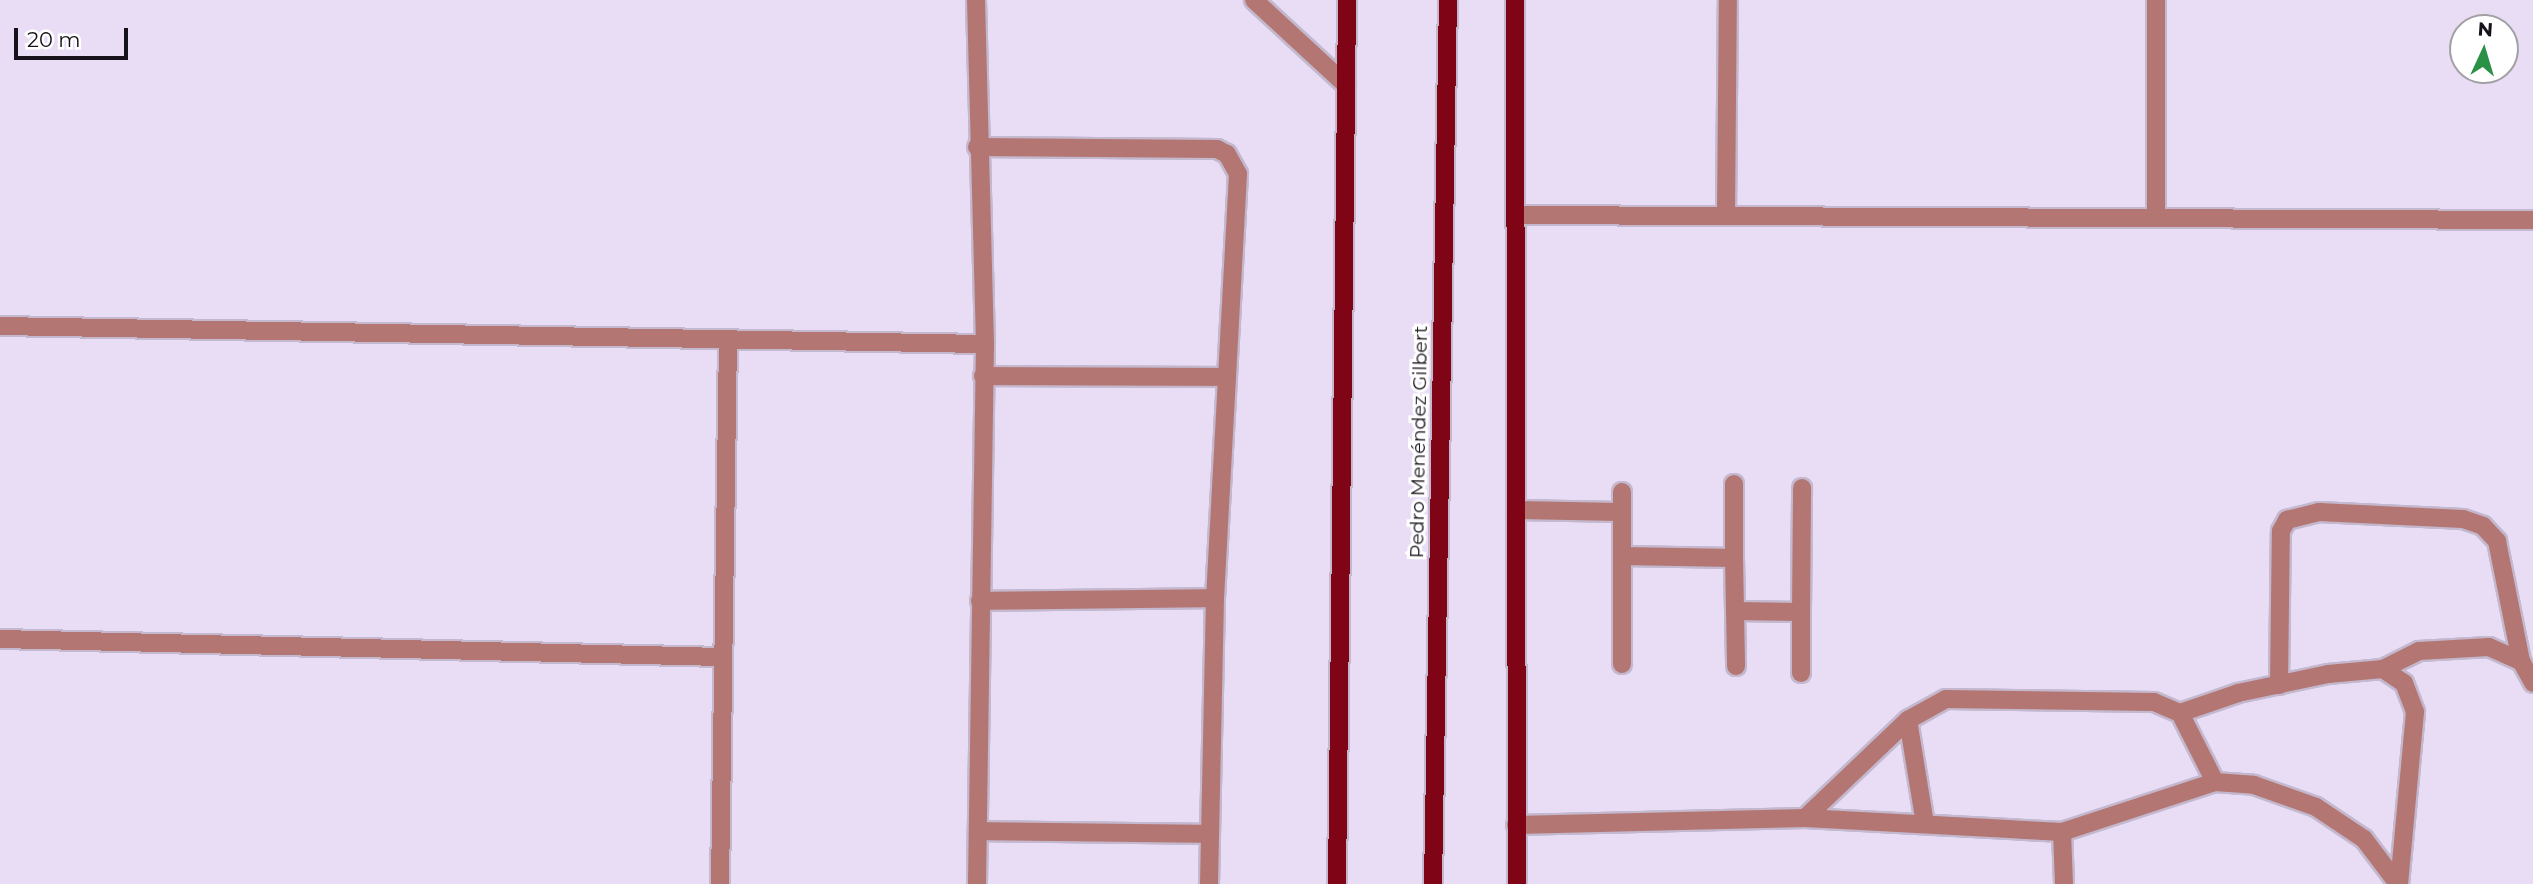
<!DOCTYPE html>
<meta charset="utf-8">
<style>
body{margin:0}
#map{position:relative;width:2533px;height:884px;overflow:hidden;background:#e9ddf6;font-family:Montserrat,sans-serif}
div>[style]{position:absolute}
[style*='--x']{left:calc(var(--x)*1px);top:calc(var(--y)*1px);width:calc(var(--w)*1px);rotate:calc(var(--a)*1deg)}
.roads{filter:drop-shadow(2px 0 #c3b8ce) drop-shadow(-2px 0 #c3b8ce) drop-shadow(0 2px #c3b8ce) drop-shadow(0 -2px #c3b8ce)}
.lane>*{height:18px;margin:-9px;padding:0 9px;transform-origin:9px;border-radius:9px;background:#b47672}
.street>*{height:18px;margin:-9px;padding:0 9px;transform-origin:9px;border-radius:9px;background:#b47672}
.primary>*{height:18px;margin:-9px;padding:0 9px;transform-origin:9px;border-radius:9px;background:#7f0516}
span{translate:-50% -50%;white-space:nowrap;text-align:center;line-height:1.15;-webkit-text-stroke:6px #fff;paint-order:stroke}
.street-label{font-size:19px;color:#16121a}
.north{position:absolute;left:2449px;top:14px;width:70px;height:70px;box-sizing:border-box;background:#fff;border:2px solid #a2a0a3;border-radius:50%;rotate:4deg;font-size:19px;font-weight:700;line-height:28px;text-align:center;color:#16121a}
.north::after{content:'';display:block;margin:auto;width:24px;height:32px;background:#2b9147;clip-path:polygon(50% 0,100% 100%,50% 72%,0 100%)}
.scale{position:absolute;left:14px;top:28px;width:114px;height:32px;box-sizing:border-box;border:4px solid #16121a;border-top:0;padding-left:9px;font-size:21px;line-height:24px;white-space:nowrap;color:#16121a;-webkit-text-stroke:5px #fff;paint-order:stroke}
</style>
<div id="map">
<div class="roads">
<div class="lane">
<i style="--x:976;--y:0;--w:344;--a:88.5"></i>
<i style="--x:985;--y:344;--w:540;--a:90.85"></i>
<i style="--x:1254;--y:0;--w:125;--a:42.7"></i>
<i style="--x:977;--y:147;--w:240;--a:0.5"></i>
<i style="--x:1217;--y:149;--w:11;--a:27"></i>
<i style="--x:1227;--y:154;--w:23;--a:61"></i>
<i style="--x:1238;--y:174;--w:425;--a:93.1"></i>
<i style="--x:1215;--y:598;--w:286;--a:91.2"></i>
<i style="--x:0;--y:326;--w:985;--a:1.05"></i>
<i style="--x:983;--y:376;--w:242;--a:0.2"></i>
<i style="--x:1516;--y:510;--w:106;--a:1.1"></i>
<i style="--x:1623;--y:556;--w:111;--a:1"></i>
<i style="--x:1734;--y:558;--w:74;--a:-90"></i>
<i style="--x:1734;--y:558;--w:108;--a:88.9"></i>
<i style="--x:980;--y:601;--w:235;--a:-0.7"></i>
<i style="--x:1735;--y:611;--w:66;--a:0.9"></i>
<i style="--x:1801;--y:612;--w:124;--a:-89.5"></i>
<i style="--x:1801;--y:612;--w:61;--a:90"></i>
<i style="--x:0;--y:639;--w:722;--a:1.43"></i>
<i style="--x:1622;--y:664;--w:172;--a:-90"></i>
<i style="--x:2383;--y:669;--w:40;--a:-26.6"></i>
<i style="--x:2419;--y:651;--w:70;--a:-3.3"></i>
<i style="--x:2489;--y:647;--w:35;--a:24"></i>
<i style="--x:2521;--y:661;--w:25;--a:61"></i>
<i style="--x:2279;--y:685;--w:154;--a:-89.3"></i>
<i style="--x:2281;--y:531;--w:13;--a:-61"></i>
<i style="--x:2287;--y:520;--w:33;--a:-14"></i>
<i style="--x:2319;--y:512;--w:144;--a:2.8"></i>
<i style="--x:2463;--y:519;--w:21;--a:19"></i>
<i style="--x:2483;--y:526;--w:21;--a:47"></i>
<i style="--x:2497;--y:541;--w:122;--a:78.7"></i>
<i style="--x:2180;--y:713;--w:61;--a:-19"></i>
<i style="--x:2238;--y:693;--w:92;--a:-11.9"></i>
<i style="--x:2328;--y:674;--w:55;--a:-5.2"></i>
<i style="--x:2383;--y:669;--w:25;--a:34"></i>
<i style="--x:2404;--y:683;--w:31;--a:69"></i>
<i style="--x:2415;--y:712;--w:173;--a:95.3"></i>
<i style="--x:1908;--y:720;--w:105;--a:80.7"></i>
<i style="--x:1805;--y:818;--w:142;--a:-43.6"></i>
<i style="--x:1908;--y:720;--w:43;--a:-28.9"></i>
<i style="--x:1946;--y:699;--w:208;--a:0.8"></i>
<i style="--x:2154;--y:702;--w:28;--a:23"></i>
<i style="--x:2180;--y:713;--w:77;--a:63.1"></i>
<i style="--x:1516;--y:825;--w:289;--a:-1.4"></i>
<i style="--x:1805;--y:818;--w:257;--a:3.1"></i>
<i style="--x:2062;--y:832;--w:161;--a:-18.1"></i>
<i style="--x:2215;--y:782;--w:39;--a:4"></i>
<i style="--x:2254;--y:785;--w:66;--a:19.5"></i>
<i style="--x:2316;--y:807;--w:58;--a:33.7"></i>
<i style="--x:2364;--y:839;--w:56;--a:52.9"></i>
<i style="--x:978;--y:831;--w:232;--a:0.7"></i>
<i style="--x:2062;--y:832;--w:52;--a:87.8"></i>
<i style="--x:720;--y:884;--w:543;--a:-89.16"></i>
</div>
<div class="street">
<i style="--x:1726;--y:214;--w:214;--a:-89.5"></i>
<i style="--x:2156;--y:214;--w:214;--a:-90"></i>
<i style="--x:1516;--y:215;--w:1017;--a:0.28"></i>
</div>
<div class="primary">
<i style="--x:1515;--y:0;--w:884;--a:89.87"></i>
<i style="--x:1337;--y:884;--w:884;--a:-89.35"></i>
<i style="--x:1433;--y:884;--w:884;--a:-89.03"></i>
</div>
</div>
<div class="street-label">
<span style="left:1419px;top:442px;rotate:-89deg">Pedro Menéndez Gilbert</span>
</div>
<div class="north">N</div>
<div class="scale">20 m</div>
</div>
